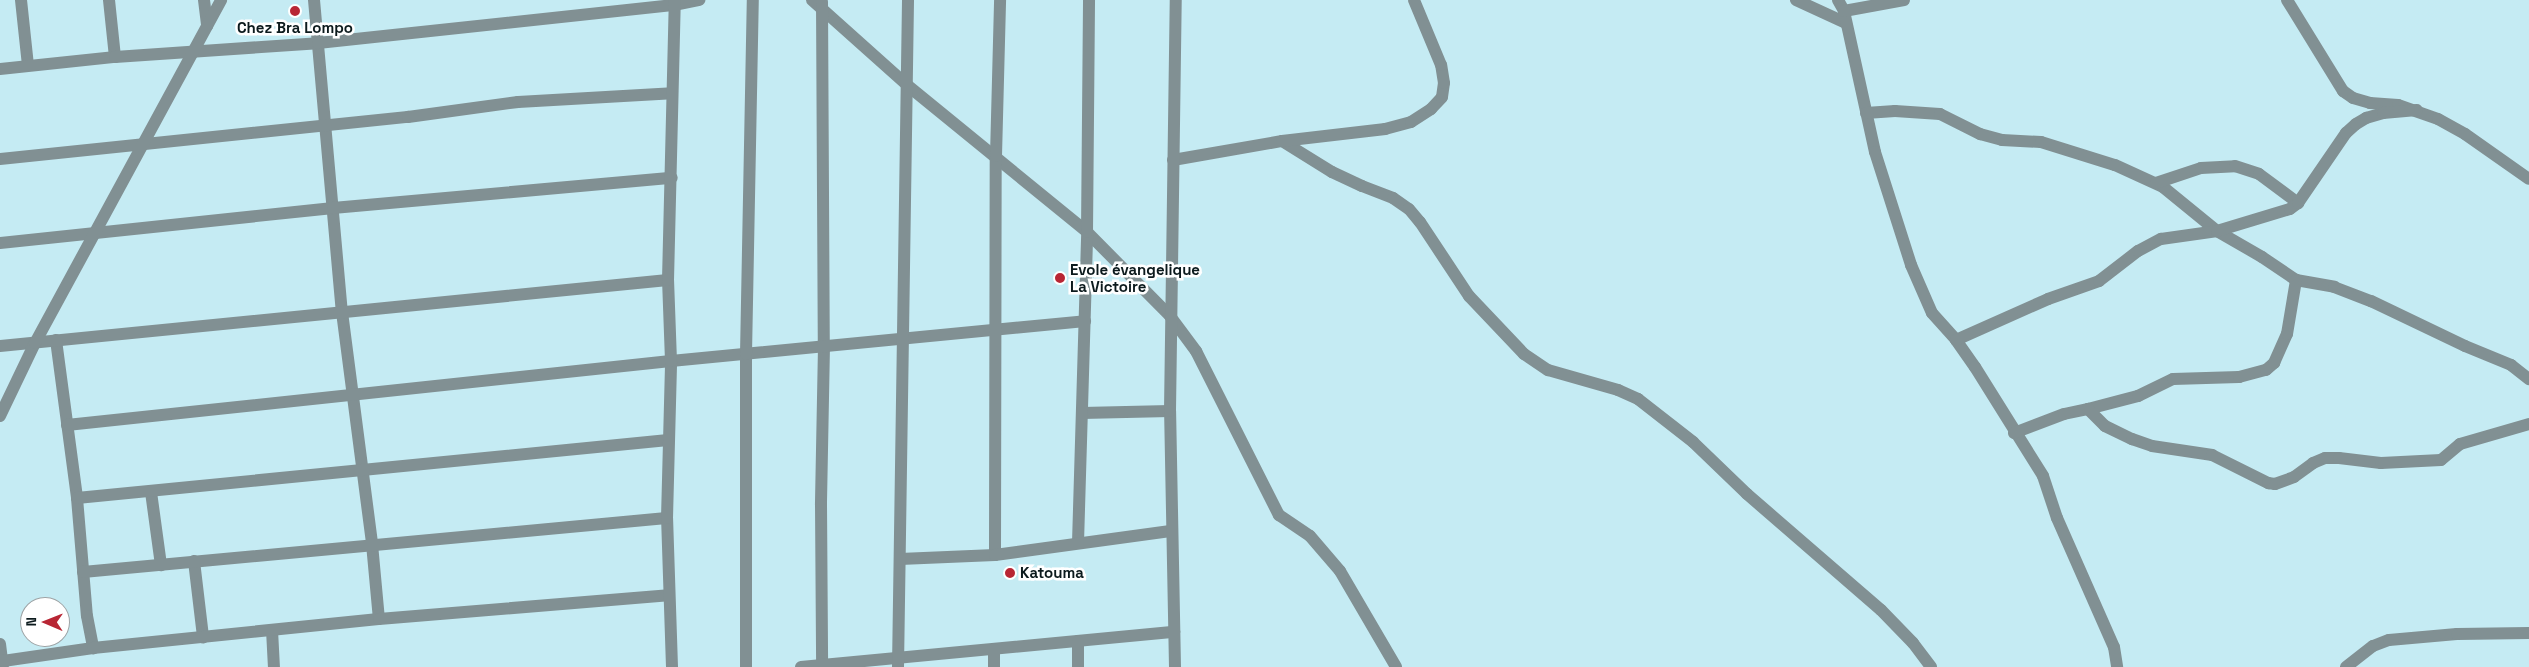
<!DOCTYPE html>
<meta charset="utf-8">
<style>
body{margin:0}
#map{position:relative;width:2529px;height:667px;overflow:hidden;background:#c5ebf3;font-family:"Space Grotesk",sans-serif}
div>[style]{position:absolute}
[style*='--x']{left:calc(var(--x)*1px);top:calc(var(--y)*1px);width:calc(var(--w)*1px);rotate:calc(var(--a)*1deg)}
.minor>*{height:12px;margin:-6px;padding:0 6px;transform-origin:6px;border-radius:6px;background:#819093}
.dots>*{width:14px;height:14px;translate:-50% -50%;box-sizing:border-box;border:2px solid #fff;border-radius:50%}
span{translate:-50% -50%;white-space:nowrap;text-align:center;line-height:1.15;-webkit-text-stroke:5px #fff;paint-order:stroke}
.poi-label{font-size:15px;color:#0c1a1d;font-weight:700}
.left{translate:0 -50%;text-align:left}
.north{position:absolute;left:20px;top:597px;width:50px;height:50px;box-sizing:border-box;background:#fff;border:1px solid #9ea3a5;border-radius:50%;rotate:271deg;font-size:14px;font-weight:700;line-height:20px;text-align:center;color:#0c1a1d}
.north::after{content:'';display:block;margin:auto;width:18px;height:22px;background:#b82634;clip-path:polygon(50% 0,100% 100%,50% 72%,0 100%)}
</style>
<div id="map">
<div class="minor">
<i style="--x:21;--y:0;--w:65;--a:83.9"></i>
<i style="--x:109;--y:0;--w:57;--a:84"></i>
<i style="--x:204;--y:0;--w:26;--a:83"></i>
<i style="--x:314;--y:0;--w:313;--a:84.9"></i>
<i style="--x:342;--y:312;--w:234;--a:82.6"></i>
<i style="--x:372;--y:544;--w:75;--a:84.7"></i>
<i style="--x:812;--y:0;--w:127;--a:41.8"></i>
<i style="--x:907;--y:85;--w:232;--a:39.2"></i>
<i style="--x:1087;--y:232;--w:118;--a:45.3"></i>
<i style="--x:1170;--y:316;--w:44;--a:53.4"></i>
<i style="--x:1196;--y:351;--w:184;--a:63.2"></i>
<i style="--x:1279;--y:515;--w:37;--a:34"></i>
<i style="--x:1310;--y:536;--w:46;--a:49.4"></i>
<i style="--x:1340;--y:571;--w:111;--a:59.7"></i>
<i style="--x:1796;--y:0;--w:55;--a:24.7"></i>
<i style="--x:1838;--y:0;--w:13;--a:61"></i>
<i style="--x:1844;--y:11;--w:144;--a:77.6"></i>
<i style="--x:1875;--y:152;--w:119;--a:72.3"></i>
<i style="--x:1911;--y:265;--w:52;--a:66.4"></i>
<i style="--x:1932;--y:313;--w:36;--a:48"></i>
<i style="--x:1956;--y:340;--w:33;--a:55"></i>
<i style="--x:1975;--y:367;--w:128;--a:58"></i>
<i style="--x:2043;--y:476;--w:44;--a:71.6"></i>
<i style="--x:2057;--y:518;--w:141;--a:66.2"></i>
<i style="--x:2114;--y:647;--w:20;--a:81"></i>
<i style="--x:2287;--y:0;--w:107;--a:58.4"></i>
<i style="--x:2343;--y:91;--w:12;--a:35"></i>
<i style="--x:2353;--y:98;--w:18;--a:16"></i>
<i style="--x:2370;--y:103;--w:28;--a:4"></i>
<i style="--x:2398;--y:105;--w:42;--a:19.3"></i>
<i style="--x:2438;--y:119;--w:31;--a:29"></i>
<i style="--x:2465;--y:134;--w:78;--a:35.1"></i>
<i style="--x:822;--y:2;--w:344;--a:89.7"></i>
<i style="--x:824;--y:346;--w:159;--a:91.1"></i>
<i style="--x:821;--y:505;--w:162;--a:89.6"></i>
<i style="--x:1844;--y:11;--w:61;--a:-10.4"></i>
<i style="--x:0;--y:69;--w:116;--a:-6"></i>
<i style="--x:115;--y:57;--w:203;--a:-3.9"></i>
<i style="--x:318;--y:43;--w:359;--a:-6.1"></i>
<i style="--x:675;--y:5;--w:25;--a:-12"></i>
<i style="--x:1866;--y:113;--w:29;--a:-4"></i>
<i style="--x:1895;--y:111;--w:45;--a:3.8"></i>
<i style="--x:1940;--y:114;--w:45;--a:26.6"></i>
<i style="--x:1980;--y:134;--w:23;--a:15"></i>
<i style="--x:2002;--y:140;--w:39;--a:3"></i>
<i style="--x:2041;--y:142;--w:77;--a:17.3"></i>
<i style="--x:2115;--y:165;--w:53;--a:24.6"></i>
<i style="--x:2163;--y:187;--w:70;--a:39.2"></i>
<i style="--x:2217;--y:231;--w:52;--a:30"></i>
<i style="--x:2262;--y:257;--w:41;--a:34.1"></i>
<i style="--x:2296;--y:280;--w:39;--a:10"></i>
<i style="--x:2334;--y:287;--w:40;--a:21"></i>
<i style="--x:2371;--y:301;--w:104;--a:25.6"></i>
<i style="--x:2465;--y:346;--w:50;--a:22.4"></i>
<i style="--x:2511;--y:365;--w:23;--a:38"></i>
<i style="--x:1282;--y:141;--w:59;--a:31.8"></i>
<i style="--x:1332;--y:172;--w:33;--a:25"></i>
<i style="--x:1362;--y:186;--w:33;--a:21"></i>
<i style="--x:1393;--y:198;--w:19;--a:35"></i>
<i style="--x:1409;--y:209;--w:17;--a:50"></i>
<i style="--x:1420;--y:222;--w:89;--a:56.5"></i>
<i style="--x:1469;--y:296;--w:80;--a:46.5"></i>
<i style="--x:1524;--y:354;--w:29;--a:34"></i>
<i style="--x:1548;--y:370;--w:73;--a:15.9"></i>
<i style="--x:1618;--y:390;--w:22;--a:24"></i>
<i style="--x:1638;--y:399;--w:70;--a:38"></i>
<i style="--x:1693;--y:442;--w:75;--a:43.9"></i>
<i style="--x:1747;--y:494;--w:177;--a:40.9"></i>
<i style="--x:1881;--y:610;--w:46;--a:45.9"></i>
<i style="--x:1913;--y:643;--w:30;--a:53"></i>
<i style="--x:0;--y:159;--w:410;--a:-5.9"></i>
<i style="--x:408;--y:117;--w:111;--a:-7.8"></i>
<i style="--x:518;--y:102;--w:154;--a:-3.3"></i>
<i style="--x:1173;--y:160;--w:111;--a:-9.9"></i>
<i style="--x:1282;--y:141;--w:104;--a:-6.6"></i>
<i style="--x:1385;--y:129;--w:27;--a:-15"></i>
<i style="--x:1411;--y:122;--w:24;--a:-33"></i>
<i style="--x:1431;--y:109;--w:16;--a:-47"></i>
<i style="--x:1442;--y:97;--w:14;--a:-82"></i>
<i style="--x:1444;--y:83;--w:18;--a:-99"></i>
<i style="--x:1441;--y:65;--w:70;--a:-112.6"></i>
<i style="--x:2156;--y:183;--w:47;--a:-18.4"></i>
<i style="--x:2201;--y:168;--w:34;--a:-3"></i>
<i style="--x:2235;--y:166;--w:25;--a:18"></i>
<i style="--x:2259;--y:174;--w:49;--a:36.6"></i>
<i style="--x:0;--y:243;--w:335;--a:-6"></i>
<i style="--x:333;--y:208;--w:340;--a:-5.1"></i>
<i style="--x:56;--y:340;--w:159;--a:82.4"></i>
<i style="--x:77;--y:498;--w:118;--a:85.2"></i>
<i style="--x:87;--y:616;--w:33;--a:79"></i>
<i style="--x:1956;--y:340;--w:101;--a:-24"></i>
<i style="--x:2048;--y:299;--w:54;--a:-19.4"></i>
<i style="--x:2099;--y:281;--w:49;--a:-37.6"></i>
<i style="--x:2138;--y:251;--w:26;--a:-28"></i>
<i style="--x:2161;--y:239;--w:57;--a:-8.1"></i>
<i style="--x:2217;--y:231;--w:76;--a:-16.8"></i>
<i style="--x:2290;--y:209;--w:10;--a:-37"></i>
<i style="--x:2298;--y:203;--w:85;--a:-55.6"></i>
<i style="--x:2346;--y:133;--w:13;--a:-42"></i>
<i style="--x:2356;--y:124;--w:12;--a:-31"></i>
<i style="--x:2366;--y:118;--w:18;--a:-16"></i>
<i style="--x:2383;--y:113;--w:34;--a:-5"></i>
<i style="--x:0;--y:346;--w:671;--a:-5.64"></i>
<i style="--x:2088;--y:409;--w:52;--a:-14.6"></i>
<i style="--x:2138;--y:396;--w:39;--a:-26"></i>
<i style="--x:2173;--y:379;--w:66;--a:-1.7"></i>
<i style="--x:2239;--y:377;--w:28;--a:-15"></i>
<i style="--x:2266;--y:370;--w:11;--a:-41"></i>
<i style="--x:2274;--y:363;--w:32;--a:-66"></i>
<i style="--x:2287;--y:334;--w:55;--a:-80.5"></i>
<i style="--x:1082;--y:413;--w:88;--a:-1.3"></i>
<i style="--x:0;--y:416;--w:81;--a:-64.4"></i>
<i style="--x:35;--y:343;--w:390;--a:-61.5"></i>
<i style="--x:67;--y:425;--w:607;--a:-6.05"></i>
<i style="--x:671;--y:361;--w:416;--a:-5.5"></i>
<i style="--x:2014;--y:433;--w:53;--a:-20.8"></i>
<i style="--x:2064;--y:414;--w:25;--a:-12"></i>
<i style="--x:2088;--y:409;--w:24;--a:45"></i>
<i style="--x:2105;--y:426;--w:30;--a:26"></i>
<i style="--x:2132;--y:439;--w:21;--a:19"></i>
<i style="--x:2152;--y:446;--w:61;--a:8.5"></i>
<i style="--x:2212;--y:455;--w:63;--a:26.6"></i>
<i style="--x:2268;--y:483;--w:7;--a:8"></i>
<i style="--x:2275;--y:484;--w:20;--a:-20"></i>
<i style="--x:2294;--y:477;--w:24;--a:-36"></i>
<i style="--x:2313;--y:463;--w:13;--a:-23"></i>
<i style="--x:2325;--y:458;--w:14;--a:0"></i>
<i style="--x:2339;--y:458;--w:42;--a:6.8"></i>
<i style="--x:2381;--y:463;--w:60;--a:-2.9"></i>
<i style="--x:2441;--y:460;--w:25;--a:-40"></i>
<i style="--x:2460;--y:444;--w:72;--a:-16.2"></i>
<i style="--x:151;--y:492;--w:74;--a:82.2"></i>
<i style="--x:77;--y:498;--w:594;--a:-5.6"></i>
<i style="--x:1078;--y:543;--w:311;--a:-88.3"></i>
<i style="--x:1087;--y:232;--w:232;--a:-89.5"></i>
<i style="--x:995;--y:555;--w:399;--a:-89.9"></i>
<i style="--x:996;--y:156;--w:156;--a:-88.5"></i>
<i style="--x:900;--y:559;--w:95;--a:-2.4"></i>
<i style="--x:995;--y:555;--w:177;--a:-7.8"></i>
<i style="--x:194;--y:561;--w:77;--a:83.2"></i>
<i style="--x:83;--y:572;--w:586;--a:-5.28"></i>
<i style="--x:272;--y:630;--w:37;--a:87"></i>
<i style="--x:0;--y:644;--w:23;--a:83"></i>
<i style="--x:3;--y:661;--w:91;--a:-8.2"></i>
<i style="--x:93;--y:648;--w:287;--a:-5.8"></i>
<i style="--x:379;--y:619;--w:290;--a:-4.7"></i>
<i style="--x:672;--y:667;--w:149;--a:-91.9"></i>
<i style="--x:667;--y:518;--w:157;--a:-88.5"></i>
<i style="--x:671;--y:361;--w:81;--a:-92.1"></i>
<i style="--x:668;--y:280;--w:280;--a:-88.6"></i>
<i style="--x:746;--y:667;--w:313;--a:-90"></i>
<i style="--x:746;--y:354;--w:354;--a:-88.9"></i>
<i style="--x:801;--y:667;--w:375;--a:-5.4"></i>
<i style="--x:898;--y:667;--w:667;--a:-89.14"></i>
<i style="--x:994;--y:667;--w:18;--a:-90"></i>
<i style="--x:1078;--y:667;--w:26;--a:-90"></i>
<i style="--x:1175;--y:667;--w:256;--a:-91.1"></i>
<i style="--x:1170;--y:411;--w:411;--a:-89.2"></i>
<i style="--x:2346;--y:667;--w:34;--a:-38"></i>
<i style="--x:2373;--y:646;--w:17;--a:-21"></i>
<i style="--x:2389;--y:640;--w:68;--a:-5"></i>
<i style="--x:2457;--y:634;--w:72;--a:-0.8"></i>
</div>
<div class="dots">
<i style="left:295px;top:11px;background:#b82634"></i>
<i style="left:1060px;top:278px;background:#b82634"></i>
<i style="left:1010px;top:573px;background:#b82634"></i>
</div>
<div class="poi-label">
<span style="left:295px;top:28px">Chez Bra Lompo</span>
<span class="left" style="left:1070px;top:278px">Evole évangelique<br>La Victoire</span>
<span class="left" style="left:1020px;top:573px">Katouma</span>
</div>
<div class="north">N</div>
</div>
